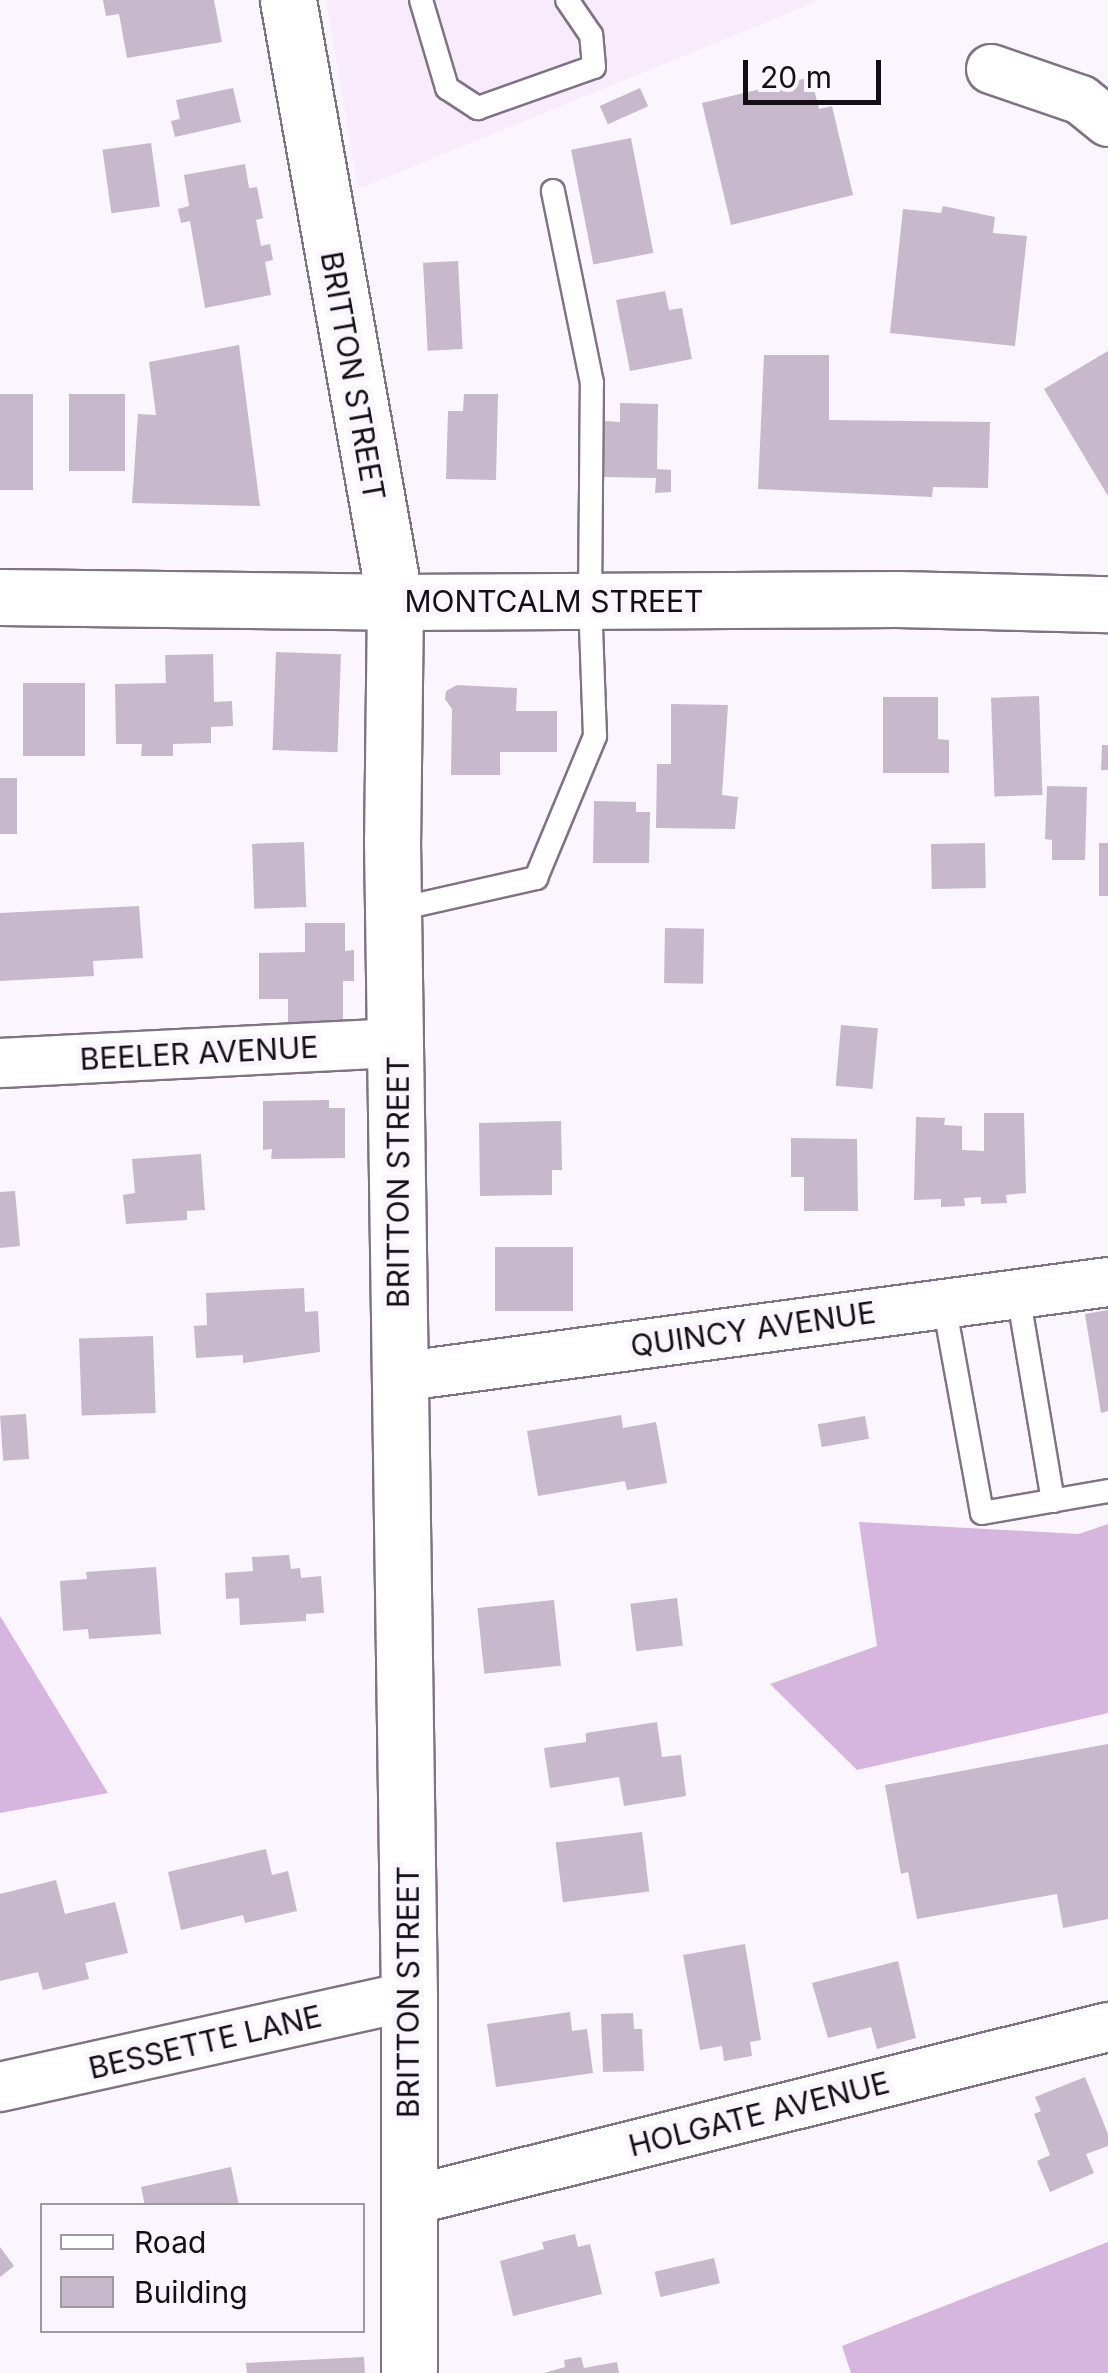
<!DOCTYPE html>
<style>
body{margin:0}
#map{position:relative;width:1108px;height:2373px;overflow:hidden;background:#fbf5fd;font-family:Inter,sans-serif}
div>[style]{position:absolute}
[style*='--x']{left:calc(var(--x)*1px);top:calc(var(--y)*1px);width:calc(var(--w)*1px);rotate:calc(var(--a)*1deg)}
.built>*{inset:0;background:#f8ecfc}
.forest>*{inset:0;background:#d6b6df}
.building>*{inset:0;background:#c7b9cb;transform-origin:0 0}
.roads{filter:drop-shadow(2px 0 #807384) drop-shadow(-2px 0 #807384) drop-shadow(0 2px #807384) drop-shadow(0 -2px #807384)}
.lane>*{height:22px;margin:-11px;padding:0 11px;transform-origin:11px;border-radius:11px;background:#fff}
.street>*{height:48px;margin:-24px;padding:0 24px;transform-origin:24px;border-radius:24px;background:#fff}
.secondary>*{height:55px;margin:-27.5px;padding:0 27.5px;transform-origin:27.5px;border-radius:27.5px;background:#fff}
span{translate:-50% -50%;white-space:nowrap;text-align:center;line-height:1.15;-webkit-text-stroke:10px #fbf5fd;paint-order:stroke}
.street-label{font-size:30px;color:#140f15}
.legend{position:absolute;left:40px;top:2203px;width:325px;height:130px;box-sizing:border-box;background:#fbf5fd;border:2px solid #9f99a0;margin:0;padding:12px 18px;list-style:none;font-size:30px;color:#140f15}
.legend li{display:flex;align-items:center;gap:20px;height:50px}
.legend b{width:50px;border:2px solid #9f99a0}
.scale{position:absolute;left:743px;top:60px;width:138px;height:45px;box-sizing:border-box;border:5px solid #140f15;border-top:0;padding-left:12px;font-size:30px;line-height:35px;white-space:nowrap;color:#140f15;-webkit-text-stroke:8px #fbf5fd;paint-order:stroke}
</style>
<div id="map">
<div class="built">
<i style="clip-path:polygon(326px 0,821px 0,358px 189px)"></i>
</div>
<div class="forest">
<i style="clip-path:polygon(859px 1522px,1079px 1534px,1108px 1524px,1108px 1713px,857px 1770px,770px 1684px,877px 1646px)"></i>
<i style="clip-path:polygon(0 1616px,108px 1793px,0 1813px)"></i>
<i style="clip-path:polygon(1108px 2242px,1108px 2373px,851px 2373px,842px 2346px)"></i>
</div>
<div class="building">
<i style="clip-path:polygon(103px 0,214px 0,222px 42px,127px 58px,119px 14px,106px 16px)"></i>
<i style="clip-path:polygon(811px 77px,819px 109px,832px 106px,853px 195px,731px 225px,702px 103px)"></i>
<i style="clip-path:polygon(233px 88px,241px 122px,175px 137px,171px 121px,180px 119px,176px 100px)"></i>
<i style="left:640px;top:88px;width:20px;height:44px;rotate:66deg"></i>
<i style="left:631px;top:138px;width:117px;height:61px;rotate:79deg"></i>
<i style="left:151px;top:143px;width:64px;height:49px;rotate:82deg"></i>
<i style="clip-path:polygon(245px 164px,249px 188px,257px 187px,263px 218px,256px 220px,261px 246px,270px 244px,273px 260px,265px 262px,271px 295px,205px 308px,190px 221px,181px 223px,178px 209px,189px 206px,184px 175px)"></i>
<i style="clip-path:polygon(943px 206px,995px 217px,993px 233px,1027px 236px,1015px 346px,890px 333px,903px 209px,941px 213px)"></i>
<i style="left:458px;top:261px;width:88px;height:35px;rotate:87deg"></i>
<i style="clip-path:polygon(665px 291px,669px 310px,682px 308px,692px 359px,630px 371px,616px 300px)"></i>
<i style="clip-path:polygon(239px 345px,260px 506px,132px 503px,138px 414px,156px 415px,149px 362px)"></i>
<i style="clip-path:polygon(1108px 351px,1108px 496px,1044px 389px)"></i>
<i style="clip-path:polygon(764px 355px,829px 355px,829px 420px,990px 422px,988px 488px,933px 487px,932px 497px,758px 489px)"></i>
<i style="left:0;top:394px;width:33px;height:96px"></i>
<i style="left:69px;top:394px;width:56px;height:77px"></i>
<i style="clip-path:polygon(464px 394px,498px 394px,496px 480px,446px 479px,448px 411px,463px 411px)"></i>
<i style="clip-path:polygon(620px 403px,658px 404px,657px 469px,671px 470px,671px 492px,655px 493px,656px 478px,604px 477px,605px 421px,620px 422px)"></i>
<i style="left:276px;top:652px;width:65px;height:98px;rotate:2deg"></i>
<i style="clip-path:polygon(213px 654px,214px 702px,232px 701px,233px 726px,211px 727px,211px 743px,173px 744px,173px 756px,141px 756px,142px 744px,116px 744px,115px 684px,166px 683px,165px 655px)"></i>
<i style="left:23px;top:683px;width:62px;height:73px"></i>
<i style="clip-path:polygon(457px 685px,517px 688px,516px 711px,557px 711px,557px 752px,500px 752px,500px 775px,451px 775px,452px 709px,445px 699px,446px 691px)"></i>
<i style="left:1039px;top:696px;width:99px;height:48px;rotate:88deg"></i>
<i style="clip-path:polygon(883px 697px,938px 697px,938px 739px,949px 740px,949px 773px,883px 773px)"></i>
<i style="clip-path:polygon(671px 704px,728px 705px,722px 795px,738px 797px,735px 829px,656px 828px,657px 764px,671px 764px)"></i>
<i style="clip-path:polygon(1102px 745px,1108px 745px,1108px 770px,1101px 770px)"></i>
<i style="left:0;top:778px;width:17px;height:56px"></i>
<i style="clip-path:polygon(1047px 786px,1087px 787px,1085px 860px,1052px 860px,1052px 840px,1045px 839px)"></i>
<i style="clip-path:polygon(594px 801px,636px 802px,636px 812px,650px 812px,649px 863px,593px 863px)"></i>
<i style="left:304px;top:842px;width:65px;height:52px;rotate:88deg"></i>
<i style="left:985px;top:843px;width:45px;height:54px;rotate:89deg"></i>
<i style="left:1099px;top:843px;width:9px;height:53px"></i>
<i style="clip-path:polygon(139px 906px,143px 958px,93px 961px,94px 976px,0 981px,0 913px)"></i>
<i style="clip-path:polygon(305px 923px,345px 923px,345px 951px,354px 950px,354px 981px,343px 981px,343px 1022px,288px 1023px,288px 999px,259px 999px,259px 953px,305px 952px)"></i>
<i style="left:665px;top:928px;width:39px;height:55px;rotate:1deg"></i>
<i style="left:841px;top:1025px;width:37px;height:61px;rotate:5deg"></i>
<i style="clip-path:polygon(329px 1100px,329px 1108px,345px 1108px,345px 1158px,271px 1159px,272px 1149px,263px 1150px,263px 1101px)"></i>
<i style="clip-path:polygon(984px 1113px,1024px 1113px,1026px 1193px,1006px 1195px,1007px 1203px,981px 1204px,981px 1197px,964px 1198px,965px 1206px,941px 1207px,941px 1199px,914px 1200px,916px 1117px,945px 1118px,944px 1125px,962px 1126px,962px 1150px,984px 1151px)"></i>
<i style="clip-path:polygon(561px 1121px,562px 1170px,552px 1170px,552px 1195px,480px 1196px,479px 1123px)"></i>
<i style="clip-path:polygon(791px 1138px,857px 1139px,858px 1211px,804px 1211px,804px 1177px,791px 1177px)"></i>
<i style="clip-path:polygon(201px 1154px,205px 1210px,187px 1211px,187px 1220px,126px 1224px,123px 1195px,135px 1193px,132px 1159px)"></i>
<i style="clip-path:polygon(15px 1191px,20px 1246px,0 1248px,0 1192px)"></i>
<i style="left:495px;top:1247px;width:78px;height:64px"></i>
<i style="clip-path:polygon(304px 1288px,305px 1312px,318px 1311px,320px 1352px,243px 1363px,243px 1355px,196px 1358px,194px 1326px,207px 1325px,206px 1293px)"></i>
<i style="clip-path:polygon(1108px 1310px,1108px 1411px,1101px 1413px,1085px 1314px)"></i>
<i style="left:153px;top:1336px;width:77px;height:74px;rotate:88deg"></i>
<i style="left:26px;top:1414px;width:45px;height:26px;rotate:86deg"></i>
<i style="clip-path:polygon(621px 1415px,623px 1428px,656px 1422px,667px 1483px,627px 1490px,625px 1481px,538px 1496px,527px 1431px)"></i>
<i style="left:865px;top:1416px;width:23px;height:48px;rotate:80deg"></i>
<i style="clip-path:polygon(289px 1555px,291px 1569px,300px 1568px,301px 1578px,321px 1576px,324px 1613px,306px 1614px,306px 1621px,240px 1625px,239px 1598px,226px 1599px,225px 1573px,253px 1571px,252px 1557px)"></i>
<i style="clip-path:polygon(156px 1567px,161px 1634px,89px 1639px,88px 1629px,63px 1631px,60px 1581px,87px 1579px,86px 1572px)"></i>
<i style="left:677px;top:1598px;width:48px;height:47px;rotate:83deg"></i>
<i style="left:554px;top:1600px;width:66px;height:77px;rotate:84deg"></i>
<i style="clip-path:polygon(657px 1722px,662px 1757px,681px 1755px,686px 1796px,624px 1806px,619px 1777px,550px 1788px,544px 1748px,586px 1742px,586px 1733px)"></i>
<i style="clip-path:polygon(1108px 1744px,1108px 1919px,1063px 1928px,1057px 1894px,917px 1919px,908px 1872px,901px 1874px,885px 1785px)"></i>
<i style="left:642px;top:1832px;width:60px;height:87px;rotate:83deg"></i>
<i style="clip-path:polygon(266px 1849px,272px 1875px,288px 1871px,297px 1911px,245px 1923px,243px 1915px,181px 1930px,168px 1872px)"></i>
<i style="clip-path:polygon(56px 1880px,65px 1914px,115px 1902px,128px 1953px,85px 1963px,89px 1979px,43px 1990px,38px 1972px,0 1981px,0 1894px)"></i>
<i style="clip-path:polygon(745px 1944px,761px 2040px,750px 2042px,752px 2056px,724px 2061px,722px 2046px,700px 2050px,683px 1955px)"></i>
<i style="clip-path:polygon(898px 1961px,916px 2038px,877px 2049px,871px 2027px,828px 2038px,812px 1983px)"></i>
<i style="clip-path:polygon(570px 2012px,572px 2031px,587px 2029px,593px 2073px,496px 2087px,487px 2024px)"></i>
<i style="clip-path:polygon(633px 2013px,634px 2029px,642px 2029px,644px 2071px,603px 2072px,601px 2014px)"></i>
<i style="clip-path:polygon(1085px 2077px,1108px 2134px,1108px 2146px,1086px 2154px,1094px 2173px,1050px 2192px,1037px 2161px,1050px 2155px,1034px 2114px,1041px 2111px,1035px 2097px)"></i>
<i style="clip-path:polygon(231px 2167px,239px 2206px,145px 2206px,141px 2187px)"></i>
<i style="clip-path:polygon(575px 2234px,578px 2247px,590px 2244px,602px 2294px,513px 2316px,500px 2261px,544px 2249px,542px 2242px)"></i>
<i style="clip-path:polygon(0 2247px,14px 2266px,0 2277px)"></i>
<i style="left:714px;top:2258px;width:26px;height:61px;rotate:77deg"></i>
<i style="clip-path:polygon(364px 2357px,365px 2373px,247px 2373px,246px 2363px)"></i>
<i style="clip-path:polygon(581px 2357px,584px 2368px,617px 2362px,619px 2373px,544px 2373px,565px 2367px,564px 2360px)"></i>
</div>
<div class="roads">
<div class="lane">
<i style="--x:421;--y:0;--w:92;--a:73.5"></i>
<i style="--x:447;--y:88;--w:37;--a:33"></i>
<i style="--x:478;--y:108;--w:123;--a:-19.5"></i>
<i style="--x:594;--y:67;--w:32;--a:-95"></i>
<i style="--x:591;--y:35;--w:42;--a:-124.4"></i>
<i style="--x:394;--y:910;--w:146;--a:-12.7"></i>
<i style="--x:536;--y:878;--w:154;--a:-67.4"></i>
<i style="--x:595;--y:736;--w:135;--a:-92.1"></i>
<i style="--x:590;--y:601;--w:218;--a:-89.5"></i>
<i style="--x:592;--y:383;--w:196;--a:-101.5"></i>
<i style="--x:1018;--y:1294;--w:210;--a:80.4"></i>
<i style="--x:944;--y:1304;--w:212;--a:79.7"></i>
<i style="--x:982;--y:1513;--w:128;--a:-9.9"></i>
</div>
<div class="street">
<i style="--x:991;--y:69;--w:95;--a:19"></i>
<i style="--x:1081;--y:100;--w:35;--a:39"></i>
<i style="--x:0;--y:1063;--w:399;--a:-2.9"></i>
<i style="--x:398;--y:1377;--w:716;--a:-7.62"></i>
<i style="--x:0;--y:2087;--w:419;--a:-12.5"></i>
<i style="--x:409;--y:2201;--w:720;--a:-13.98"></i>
</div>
<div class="secondary">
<i style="--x:288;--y:0;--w:611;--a:79.92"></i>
<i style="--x:395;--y:602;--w:238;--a:90.7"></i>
<i style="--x:392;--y:840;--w:1156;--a:89.16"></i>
<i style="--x:409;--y:1996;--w:377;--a:90"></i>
<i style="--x:0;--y:597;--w:395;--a:0.7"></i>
<i style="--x:395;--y:602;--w:502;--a:-0.34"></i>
<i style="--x:897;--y:599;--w:211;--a:1.4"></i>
</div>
</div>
<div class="street-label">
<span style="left:353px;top:376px;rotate:80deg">BRITTON STREET</span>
<span style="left:554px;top:601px">MONTCALM STREET</span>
<span style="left:199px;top:1053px;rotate:-3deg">BEELER AVENUE</span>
<span style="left:398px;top:1182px;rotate:-90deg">BRITTON STREET</span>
<span style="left:753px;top:1329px;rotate:-8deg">QUINCY AVENUE</span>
<span style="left:408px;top:1992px;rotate:-90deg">BRITTON STREET</span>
<span style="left:205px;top:2042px;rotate:-13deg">BESSETTE LANE</span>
<span style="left:759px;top:2114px;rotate:-14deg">HOLGATE AVENUE</span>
</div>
<ul class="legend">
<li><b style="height:12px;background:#fff"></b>Road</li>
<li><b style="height:28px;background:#c7b9cb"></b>Building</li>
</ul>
<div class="scale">20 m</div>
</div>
